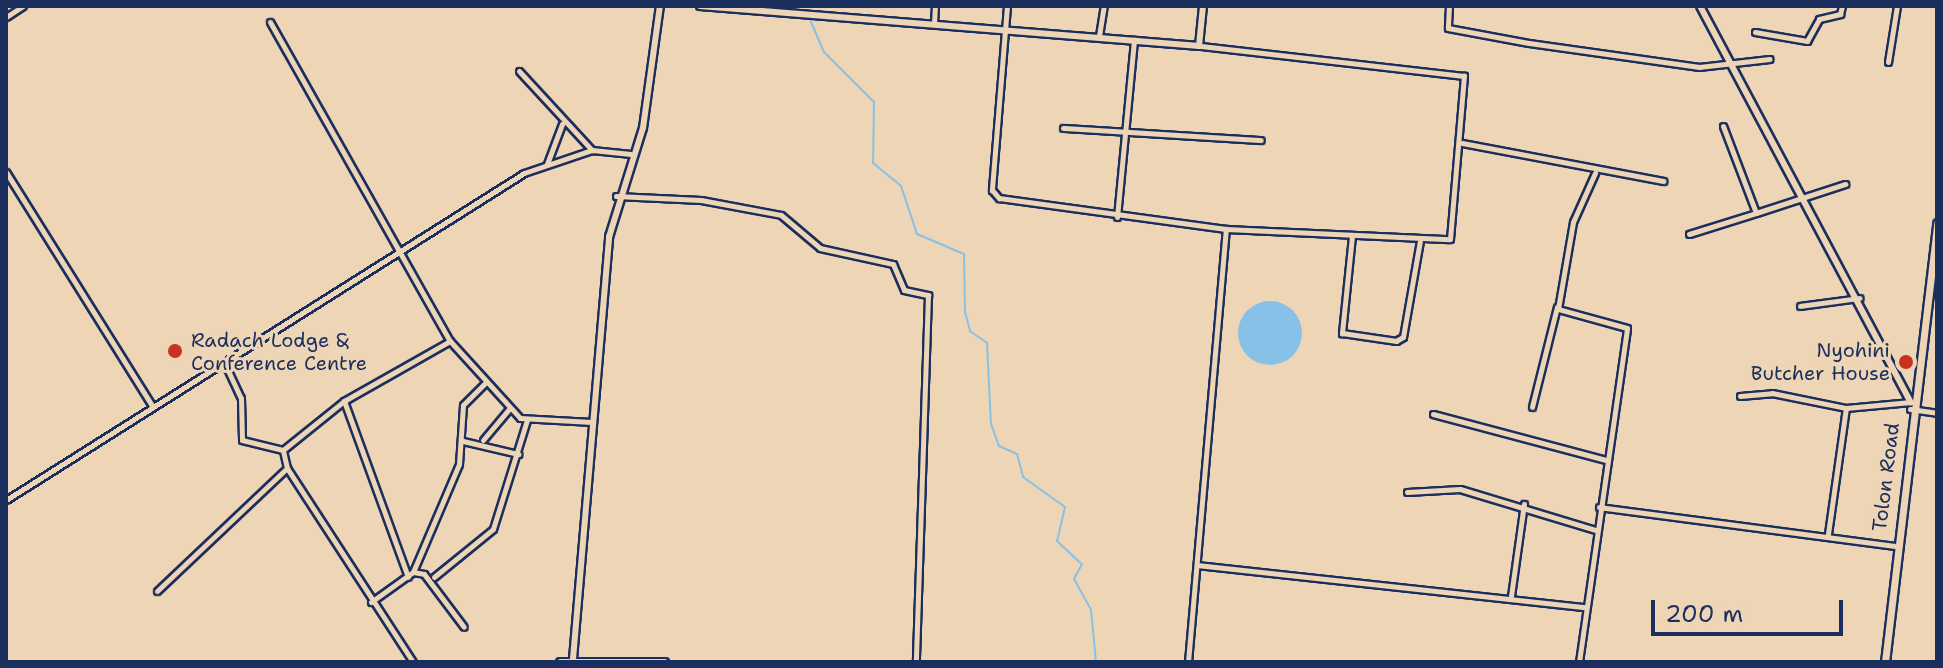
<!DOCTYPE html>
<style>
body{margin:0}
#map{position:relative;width:1943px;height:668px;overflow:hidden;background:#eed5b5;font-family:"Shantell Sans",sans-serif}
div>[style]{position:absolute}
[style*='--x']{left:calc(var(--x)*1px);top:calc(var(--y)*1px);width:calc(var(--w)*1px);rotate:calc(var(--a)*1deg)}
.water>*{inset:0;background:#88c1e7}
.round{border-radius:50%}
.stream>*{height:2px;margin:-1px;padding:0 1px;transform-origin:1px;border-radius:1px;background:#88c1e7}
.roads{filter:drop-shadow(2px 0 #1b2f5e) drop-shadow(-2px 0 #1b2f5e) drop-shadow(0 2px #1b2f5e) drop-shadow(0 -2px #1b2f5e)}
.minor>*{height:5px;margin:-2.5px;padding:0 2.5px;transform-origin:2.5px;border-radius:2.5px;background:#eed5b5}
.tertiary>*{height:6px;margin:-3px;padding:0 3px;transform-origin:3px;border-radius:3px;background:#eed5b5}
.secondary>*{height:7px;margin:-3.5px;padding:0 3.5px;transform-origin:3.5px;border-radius:3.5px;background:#eed5b5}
.dots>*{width:22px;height:22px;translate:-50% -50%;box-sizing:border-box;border:4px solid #eed5b5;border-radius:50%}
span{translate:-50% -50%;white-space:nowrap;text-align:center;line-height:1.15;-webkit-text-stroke:6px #eed5b5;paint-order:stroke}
.poi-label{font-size:20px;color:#1b2f5e}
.left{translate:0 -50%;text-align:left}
.right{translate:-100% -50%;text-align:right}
.street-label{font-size:20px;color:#1b2f5e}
.frame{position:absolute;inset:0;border:8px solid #1b2f5e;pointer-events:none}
.scale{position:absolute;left:1651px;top:600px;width:192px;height:36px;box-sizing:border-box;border:4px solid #1b2f5e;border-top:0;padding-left:10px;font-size:24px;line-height:28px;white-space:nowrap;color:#1b2f5e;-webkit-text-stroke:6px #eed5b5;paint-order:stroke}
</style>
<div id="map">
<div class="water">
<i class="round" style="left:1238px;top:301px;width:64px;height:64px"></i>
</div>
<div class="stream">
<i style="--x:809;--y:17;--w:38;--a:67"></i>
<i style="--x:824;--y:52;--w:71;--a:45"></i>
<i style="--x:874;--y:102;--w:61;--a:90.9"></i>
<i style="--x:873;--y:163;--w:36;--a:39"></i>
<i style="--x:901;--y:186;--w:51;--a:71.6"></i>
<i style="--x:917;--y:234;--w:51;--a:23.1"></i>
<i style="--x:964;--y:254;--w:58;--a:89"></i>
<i style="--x:965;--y:312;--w:20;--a:75"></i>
<i style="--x:970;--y:331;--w:21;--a:35"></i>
<i style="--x:987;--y:343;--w:81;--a:87.2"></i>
<i style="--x:991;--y:424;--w:23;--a:70"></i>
<i style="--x:999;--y:446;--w:20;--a:24"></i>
<i style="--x:1017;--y:454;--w:24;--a:75"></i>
<i style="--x:1023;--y:477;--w:52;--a:35.5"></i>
<i style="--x:1065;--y:507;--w:35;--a:103"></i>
<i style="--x:1057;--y:541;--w:34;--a:43"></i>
<i style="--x:1082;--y:564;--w:17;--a:118"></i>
<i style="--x:1074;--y:579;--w:35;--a:61"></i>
<i style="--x:1091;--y:610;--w:52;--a:84.5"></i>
</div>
<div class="roads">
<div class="minor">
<i style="--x:1007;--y:6;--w:185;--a:94.7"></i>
<i style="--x:992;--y:190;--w:11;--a:49"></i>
<i style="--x:999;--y:198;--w:229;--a:7.8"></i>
<i style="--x:1226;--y:229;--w:224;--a:2.6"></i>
<i style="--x:1450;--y:239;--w:164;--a:-85.1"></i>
<i style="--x:1464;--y:76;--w:267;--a:-173.5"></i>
<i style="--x:1449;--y:6;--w:22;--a:93"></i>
<i style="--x:1448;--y:28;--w:82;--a:10.5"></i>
<i style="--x:1529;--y:43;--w:172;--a:8"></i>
<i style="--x:1699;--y:67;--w:71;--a:-6.4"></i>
<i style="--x:6;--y:17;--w:20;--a:-33"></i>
<i style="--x:270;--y:22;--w:366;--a:60.6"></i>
<i style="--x:450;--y:341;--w:104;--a:47.7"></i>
<i style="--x:520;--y:418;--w:72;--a:3.2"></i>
<i style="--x:934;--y:24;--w:18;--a:-87"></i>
<i style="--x:1755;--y:32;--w:53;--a:9.8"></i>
<i style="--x:1807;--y:41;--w:25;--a:-61"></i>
<i style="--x:1819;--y:19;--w:22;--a:-13"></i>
<i style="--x:1840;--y:14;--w:8;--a:-76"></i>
<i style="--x:1099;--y:36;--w:30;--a:-81"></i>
<i style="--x:1888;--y:62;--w:57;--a:-80.9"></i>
<i style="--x:519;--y:71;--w:108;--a:47.3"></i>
<i style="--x:1723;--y:126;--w:93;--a:69.2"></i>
<i style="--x:1756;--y:213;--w:94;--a:-18"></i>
<i style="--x:1063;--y:128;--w:198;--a:3.5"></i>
<i style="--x:1462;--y:143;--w:205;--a:10.7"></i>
<i style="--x:547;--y:164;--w:43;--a:-69.4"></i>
<i style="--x:6;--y:172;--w:276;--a:58"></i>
<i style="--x:616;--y:196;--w:85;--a:2.7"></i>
<i style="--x:701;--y:200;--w:81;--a:10.6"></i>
<i style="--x:781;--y:215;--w:51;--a:40.2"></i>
<i style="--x:820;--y:248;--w:75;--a:12.4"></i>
<i style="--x:893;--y:264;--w:28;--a:67"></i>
<i style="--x:904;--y:290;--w:25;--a:12"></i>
<i style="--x:928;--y:295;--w:367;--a:91.9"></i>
<i style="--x:1117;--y:217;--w:178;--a:-84.5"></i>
<i style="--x:1689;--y:234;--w:70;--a:-17.4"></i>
<i style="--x:1352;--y:236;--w:98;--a:95.9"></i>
<i style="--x:1342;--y:333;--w:55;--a:8.4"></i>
<i style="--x:1396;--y:341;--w:8;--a:-30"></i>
<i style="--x:1403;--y:337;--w:97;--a:-80"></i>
<i style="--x:1800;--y:306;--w:60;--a:-7.7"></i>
<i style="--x:224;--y:362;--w:40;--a:65"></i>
<i style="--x:241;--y:398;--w:42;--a:88.6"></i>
<i style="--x:242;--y:440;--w:42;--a:13.7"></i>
<i style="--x:1740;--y:396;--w:32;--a:-5"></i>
<i style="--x:1772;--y:393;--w:76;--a:11.5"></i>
<i style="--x:1846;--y:408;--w:65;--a:-5.3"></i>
<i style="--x:344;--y:401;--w:187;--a:70"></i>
<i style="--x:1532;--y:407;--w:103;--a:-76"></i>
<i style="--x:1910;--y:409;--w:27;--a:8"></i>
<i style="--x:1433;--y:414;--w:179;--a:14.9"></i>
<i style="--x:483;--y:440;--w:40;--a:-50"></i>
<i style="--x:463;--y:441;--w:57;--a:13.3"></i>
<i style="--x:1407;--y:492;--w:53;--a:-3.2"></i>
<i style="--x:1460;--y:489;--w:142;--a:16.8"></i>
<i style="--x:6;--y:500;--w:613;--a:-32.26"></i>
<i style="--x:524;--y:173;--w:72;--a:-18.7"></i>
<i style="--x:592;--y:150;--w:39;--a:6"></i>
<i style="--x:1599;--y:507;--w:298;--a:7.5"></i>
<i style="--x:1828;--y:534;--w:127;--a:-81.9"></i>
<i style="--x:1197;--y:565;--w:390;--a:6.2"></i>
<i style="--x:413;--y:572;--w:117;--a:-66.9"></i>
<i style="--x:459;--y:464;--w:59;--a:-86.1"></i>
<i style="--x:463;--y:405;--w:33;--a:-45"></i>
<i style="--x:434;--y:577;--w:76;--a:-39.1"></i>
<i style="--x:493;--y:529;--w:114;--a:-72.7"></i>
<i style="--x:157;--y:591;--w:179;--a:-43.4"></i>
<i style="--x:1511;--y:596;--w:93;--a:-82"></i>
<i style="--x:371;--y:602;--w:52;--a:-35.5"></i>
<i style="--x:413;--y:572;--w:11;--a:10"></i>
<i style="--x:424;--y:574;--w:66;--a:53"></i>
<i style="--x:413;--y:662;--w:231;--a:-123"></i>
<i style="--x:287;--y:468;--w:18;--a:-103"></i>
<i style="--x:283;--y:450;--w:78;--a:-38.8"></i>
<i style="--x:344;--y:401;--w:122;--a:-29.5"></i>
<i style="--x:1188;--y:662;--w:435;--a:-85"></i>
<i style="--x:1579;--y:662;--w:337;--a:-81.8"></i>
<i style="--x:1627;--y:328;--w:72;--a:-164.6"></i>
<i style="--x:1558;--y:309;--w:88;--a:-80.2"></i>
<i style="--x:1573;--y:222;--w:54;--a:-65.8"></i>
</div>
<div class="tertiary">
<i style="--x:700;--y:6;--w:501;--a:4.58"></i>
<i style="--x:1199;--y:46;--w:40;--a:-84.3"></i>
<i style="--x:1700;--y:6;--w:449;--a:62"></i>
<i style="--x:573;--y:659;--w:424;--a:-85.1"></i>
<i style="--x:609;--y:237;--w:114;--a:-72.7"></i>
<i style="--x:643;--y:128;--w:123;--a:-82.1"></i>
</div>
<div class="secondary">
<i style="--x:560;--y:662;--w:104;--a:0"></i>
<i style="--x:1885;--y:662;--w:442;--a:-83.2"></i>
</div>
</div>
<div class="dots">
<i style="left:175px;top:351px;background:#c8321e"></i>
<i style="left:1906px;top:362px;background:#c8321e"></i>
</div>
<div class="poi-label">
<span class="left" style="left:191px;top:352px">Radach Lodge &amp;<br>Conference Centre</span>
<span class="right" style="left:1890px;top:362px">Nyohini<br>Butcher House</span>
</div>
<div class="street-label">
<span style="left:1886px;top:477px;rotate:-83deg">Tolon Road</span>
</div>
<div class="frame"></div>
<div class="scale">200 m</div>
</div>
